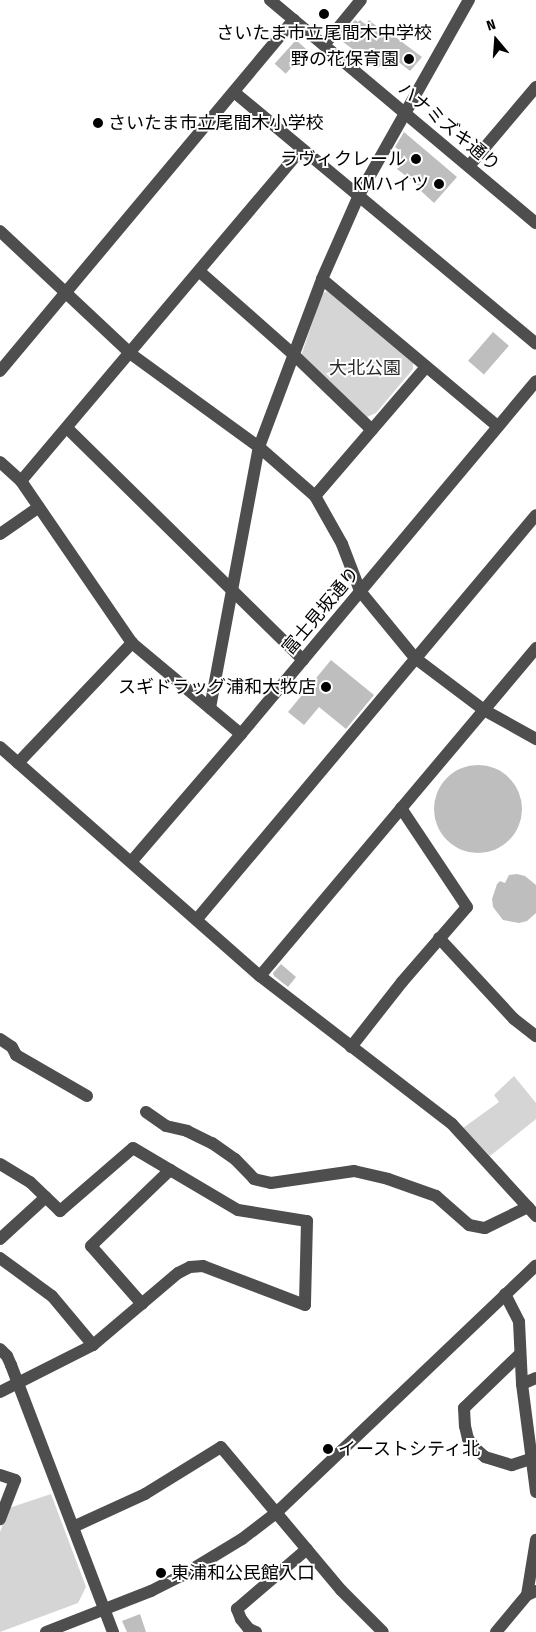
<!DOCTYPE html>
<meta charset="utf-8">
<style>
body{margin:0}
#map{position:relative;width:536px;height:1632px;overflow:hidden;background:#fff;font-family:"Fira Sans Condensed","Noto Sans JP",sans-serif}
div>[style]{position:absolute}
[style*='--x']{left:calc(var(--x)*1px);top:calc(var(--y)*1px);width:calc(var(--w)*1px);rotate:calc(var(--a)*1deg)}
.green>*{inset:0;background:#d5d5d5}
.building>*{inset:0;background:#bebebe;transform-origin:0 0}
.round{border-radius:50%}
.minor>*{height:12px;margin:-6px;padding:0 6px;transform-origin:6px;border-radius:6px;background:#4e4e4e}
.dots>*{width:14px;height:14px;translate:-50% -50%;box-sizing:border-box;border:2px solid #fff;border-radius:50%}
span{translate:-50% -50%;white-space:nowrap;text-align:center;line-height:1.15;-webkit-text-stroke:4px #fff;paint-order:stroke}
.poi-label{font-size:18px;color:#000}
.right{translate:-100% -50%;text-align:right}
.left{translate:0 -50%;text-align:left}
.street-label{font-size:18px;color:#000}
.park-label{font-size:18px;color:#2c2c2c}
.north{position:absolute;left:471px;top:15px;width:50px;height:50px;-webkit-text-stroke:4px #fff;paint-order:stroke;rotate:342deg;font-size:14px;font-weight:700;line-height:20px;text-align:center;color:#000}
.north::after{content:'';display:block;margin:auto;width:18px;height:22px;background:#000;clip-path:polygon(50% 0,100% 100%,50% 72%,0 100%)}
</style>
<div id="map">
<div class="green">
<i style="clip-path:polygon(327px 291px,413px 363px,413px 369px,376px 413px,367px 417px,301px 356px,322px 294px)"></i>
<i style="clip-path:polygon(514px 1076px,536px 1103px,536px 1119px,490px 1156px,463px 1128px,499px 1102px,494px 1095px)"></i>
<i style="clip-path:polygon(51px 1494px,86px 1587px,78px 1603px,0 1632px,0 1532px,9px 1508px)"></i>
</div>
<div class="building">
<i style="clip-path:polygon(355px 20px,358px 22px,360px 20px,365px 24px,369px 20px,388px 36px,390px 33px,422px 57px,410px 71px,395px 59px,386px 69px,381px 65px,378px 68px,339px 39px)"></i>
<i style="left:296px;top:40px;width:15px;height:32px;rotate:42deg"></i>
<i style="clip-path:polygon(404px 132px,457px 177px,434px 203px,421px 191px,423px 189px,397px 169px,403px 161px,397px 156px,400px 151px,395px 147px)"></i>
<i style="left:493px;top:332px;width:21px;height:38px;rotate:41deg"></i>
<i style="clip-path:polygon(331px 660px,374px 695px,346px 729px,319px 707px,304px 725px,288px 712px)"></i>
<i class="round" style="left:434px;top:765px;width:88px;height:88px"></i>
<i style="clip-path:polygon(517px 874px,525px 876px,536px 885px,536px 913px,527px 921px,519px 923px,503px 920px,493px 907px,492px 899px,497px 884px,500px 881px,505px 883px,509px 875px)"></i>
<i style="clip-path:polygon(281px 964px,296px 977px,288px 987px,274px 976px,273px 973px)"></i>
<i style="clip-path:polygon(140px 1614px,146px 1632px,127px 1632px,122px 1621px)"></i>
</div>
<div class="minor">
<i style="--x:270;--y:0;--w:347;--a:40"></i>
<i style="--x:324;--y:45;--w:58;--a:-50.6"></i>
<i style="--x:234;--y:92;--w:393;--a:39.8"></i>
<i style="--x:469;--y:166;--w:104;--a:-49.7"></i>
<i style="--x:0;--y:231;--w:180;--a:43.2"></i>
<i style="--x:131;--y:354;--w:158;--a:36"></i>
<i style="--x:259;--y:447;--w:74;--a:41.2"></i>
<i style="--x:315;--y:496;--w:55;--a:60.6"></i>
<i style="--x:342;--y:544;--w:50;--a:69"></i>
<i style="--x:360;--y:591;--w:87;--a:50.6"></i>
<i style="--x:415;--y:658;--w:86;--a:37"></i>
<i style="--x:484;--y:710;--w:60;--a:29.1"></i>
<i style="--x:200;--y:272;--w:125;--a:41.4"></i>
<i style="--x:294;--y:355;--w:108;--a:43.9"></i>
<i style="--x:322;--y:279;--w:229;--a:40"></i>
<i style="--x:0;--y:371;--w:458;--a:-50.1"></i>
<i style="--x:67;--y:428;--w:331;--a:44.5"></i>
<i style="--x:0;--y:462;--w:28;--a:42"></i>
<i style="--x:21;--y:481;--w:196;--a:55.6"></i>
<i style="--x:132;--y:643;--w:142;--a:39.9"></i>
<i style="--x:21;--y:481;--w:435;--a:-49.8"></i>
<i style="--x:315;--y:496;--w:170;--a:-49.3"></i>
<i style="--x:0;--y:534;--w:47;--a:-34.7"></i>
<i style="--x:210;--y:708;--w:266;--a:-79.4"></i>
<i style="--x:259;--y:447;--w:179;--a:-69.4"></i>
<i style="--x:322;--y:279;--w:92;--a:-66.2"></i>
<i style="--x:359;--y:195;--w:224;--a:-60.6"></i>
<i style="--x:0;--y:747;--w:346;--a:41.4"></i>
<i style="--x:260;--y:976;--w:242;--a:37.6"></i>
<i style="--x:452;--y:1124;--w:125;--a:47.6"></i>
<i style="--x:18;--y:763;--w:166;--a:-46.5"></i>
<i style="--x:131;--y:862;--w:169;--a:-49.3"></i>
<i style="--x:241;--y:734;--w:460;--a:-50.1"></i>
<i style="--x:197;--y:919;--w:527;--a:-50"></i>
<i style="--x:439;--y:938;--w:110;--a:47.2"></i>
<i style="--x:514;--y:1019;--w:28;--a:38"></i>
<i style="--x:260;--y:976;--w:429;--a:-49.9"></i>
<i style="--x:0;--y:1039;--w:14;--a:34"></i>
<i style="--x:12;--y:1047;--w:9;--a:63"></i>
<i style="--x:16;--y:1055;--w:82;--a:30"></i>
<i style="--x:351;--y:1047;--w:83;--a:-51.9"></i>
<i style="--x:402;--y:982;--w:99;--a:-49.1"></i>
<i style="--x:467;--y:907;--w:119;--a:-123.7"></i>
<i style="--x:146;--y:1112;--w:24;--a:35"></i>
<i style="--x:166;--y:1126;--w:22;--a:13"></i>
<i style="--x:187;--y:1131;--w:28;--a:26"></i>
<i style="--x:212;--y:1143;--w:28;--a:35"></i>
<i style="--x:235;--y:1159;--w:28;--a:46"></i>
<i style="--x:254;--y:1179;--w:17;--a:13"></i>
<i style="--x:271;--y:1183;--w:84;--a:-8.2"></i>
<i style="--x:354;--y:1171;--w:35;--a:13"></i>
<i style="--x:388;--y:1179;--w:51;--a:19.5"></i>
<i style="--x:436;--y:1196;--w:44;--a:41.3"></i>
<i style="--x:469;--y:1225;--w:16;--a:11"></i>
<i style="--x:485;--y:1228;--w:48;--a:-26"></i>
<i style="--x:0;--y:1164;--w:35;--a:31"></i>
<i style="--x:30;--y:1182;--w:42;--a:44"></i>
<i style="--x:60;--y:1211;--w:96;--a:-40.8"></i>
<i style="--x:133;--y:1148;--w:122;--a:30.6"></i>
<i style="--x:238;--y:1210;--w:70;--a:9.1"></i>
<i style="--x:307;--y:1221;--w:84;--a:91.4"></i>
<i style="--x:305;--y:1305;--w:109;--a:-159.1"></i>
<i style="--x:203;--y:1266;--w:13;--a:176"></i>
<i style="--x:190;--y:1267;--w:13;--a:153"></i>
<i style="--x:178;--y:1273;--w:111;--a:139.7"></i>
<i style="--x:93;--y:1345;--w:104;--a:153.2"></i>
<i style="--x:0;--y:1239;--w:62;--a:-42.4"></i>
<i style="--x:0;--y:1258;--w:64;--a:36.2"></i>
<i style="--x:52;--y:1296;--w:64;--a:50.1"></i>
<i style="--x:505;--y:1294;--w:31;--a:63"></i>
<i style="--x:519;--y:1322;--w:62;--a:87.2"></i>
<i style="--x:522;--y:1384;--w:109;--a:82.6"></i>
<i style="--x:142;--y:1304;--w:77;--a:-131.3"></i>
<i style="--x:91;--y:1246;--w:110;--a:-43.9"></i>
<i style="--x:0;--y:1349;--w:10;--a:45"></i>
<i style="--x:7;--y:1356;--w:10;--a:66"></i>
<i style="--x:11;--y:1365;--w:286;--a:69.1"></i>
<i style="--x:520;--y:1354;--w:78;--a:136"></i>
<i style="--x:464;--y:1408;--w:18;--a:87"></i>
<i style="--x:465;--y:1426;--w:13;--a:77"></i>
<i style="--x:468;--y:1439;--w:14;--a:51"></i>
<i style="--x:477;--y:1450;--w:11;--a:41"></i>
<i style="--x:485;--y:1457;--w:28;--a:17"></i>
<i style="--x:512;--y:1465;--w:25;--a:-18"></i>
<i style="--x:522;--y:1384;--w:15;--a:-23"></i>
<i style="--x:0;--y:1475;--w:16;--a:18"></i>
<i style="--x:15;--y:1480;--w:42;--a:111"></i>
<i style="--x:73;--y:1527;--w:79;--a:-24.6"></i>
<i style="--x:145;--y:1494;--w:89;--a:-31.7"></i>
<i style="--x:221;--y:1447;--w:187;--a:50"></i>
<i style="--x:341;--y:1590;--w:59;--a:45"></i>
<i style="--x:527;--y:1595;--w:56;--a:-80.7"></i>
<i style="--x:46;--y:1632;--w:113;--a:-21.3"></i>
<i style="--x:151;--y:1591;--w:34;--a:-27"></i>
<i style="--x:181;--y:1576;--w:71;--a:-31.2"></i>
<i style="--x:242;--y:1539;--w:43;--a:-37.4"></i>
<i style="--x:276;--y:1513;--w:359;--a:-43.6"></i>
<i style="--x:256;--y:1632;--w:8;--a:-157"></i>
<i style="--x:249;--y:1629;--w:13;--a:-129"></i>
<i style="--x:241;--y:1619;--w:11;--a:-112"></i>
<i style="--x:237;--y:1609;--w:92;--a:-40.6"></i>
<i style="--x:496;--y:1632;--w:48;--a:-50"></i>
<i style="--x:527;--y:1595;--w:10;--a:-24"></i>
</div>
<div class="dots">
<i style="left:324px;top:14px;background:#000"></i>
<i style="left:409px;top:59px;background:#000"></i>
<i style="left:98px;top:123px;background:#000"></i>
<i style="left:416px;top:159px;background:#000"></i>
<i style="left:439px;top:184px;background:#000"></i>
<i style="left:326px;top:687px;background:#000"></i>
<i style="left:328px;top:1449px;background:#000"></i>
<i style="left:161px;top:1573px;background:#000"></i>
</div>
<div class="poi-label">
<span style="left:324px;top:33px">さいたま市立尾間木中学校</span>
<span class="right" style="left:399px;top:59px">野の花保育園</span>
<span class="left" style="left:108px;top:123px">さいたま市立尾間木小学校</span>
<span class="right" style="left:406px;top:159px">ラヴィクレール</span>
<span class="right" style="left:429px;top:184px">KMハイツ</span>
<span class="right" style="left:316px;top:687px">スギドラッグ浦和大牧店</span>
<span class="left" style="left:338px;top:1449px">イーストシティ北</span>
<span class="left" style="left:171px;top:1573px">東浦和公民館入口</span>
</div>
<div class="street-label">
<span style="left:449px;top:127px;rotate:40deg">ハナミズキ通り</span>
<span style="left:321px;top:611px;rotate:-50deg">富士見坂通り</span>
</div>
<div class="park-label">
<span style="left:365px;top:368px">大北公園</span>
</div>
<div class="north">N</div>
</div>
